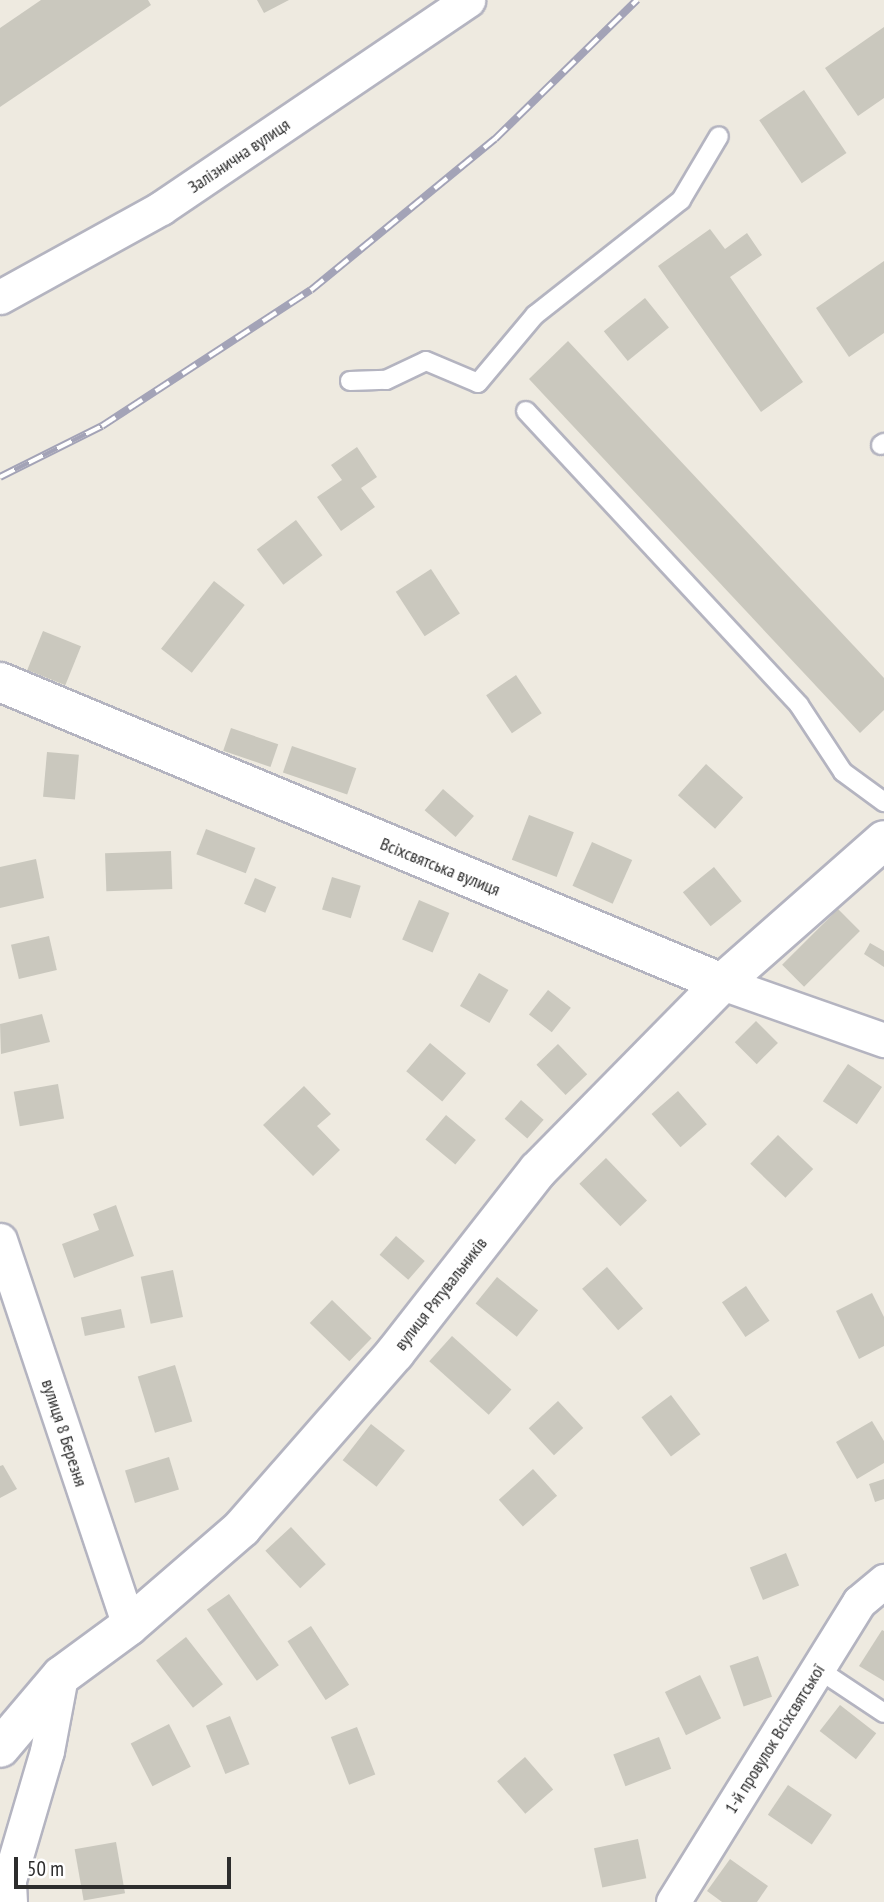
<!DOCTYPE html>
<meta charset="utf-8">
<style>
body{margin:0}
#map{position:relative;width:884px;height:1902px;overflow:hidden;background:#eeeae0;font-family:"PT Sans Narrow",sans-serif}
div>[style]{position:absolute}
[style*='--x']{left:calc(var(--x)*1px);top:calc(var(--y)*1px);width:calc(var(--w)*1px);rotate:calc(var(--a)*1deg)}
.building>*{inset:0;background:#cac8be;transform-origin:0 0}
.roads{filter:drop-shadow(2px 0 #b4b4c0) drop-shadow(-2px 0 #b4b4c0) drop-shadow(0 2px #b4b4c0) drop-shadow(0 -2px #b4b4c0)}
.service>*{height:18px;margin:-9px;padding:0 9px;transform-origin:9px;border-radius:9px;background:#fff}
.minor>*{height:33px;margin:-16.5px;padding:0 16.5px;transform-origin:16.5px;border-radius:16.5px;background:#fff}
.tertiary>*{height:38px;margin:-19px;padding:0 19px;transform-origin:19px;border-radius:19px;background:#fff}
.secondary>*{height:38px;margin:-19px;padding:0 19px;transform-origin:19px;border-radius:19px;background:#fff}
.rail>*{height:8px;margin-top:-4px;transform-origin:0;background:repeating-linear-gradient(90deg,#fff 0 16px,#a3a3b7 0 32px);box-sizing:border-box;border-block:2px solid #a3a3b7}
span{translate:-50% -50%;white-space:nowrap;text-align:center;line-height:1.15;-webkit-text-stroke:5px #fff;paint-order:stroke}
.street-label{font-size:18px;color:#2d2d2d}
.scale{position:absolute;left:14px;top:1857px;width:217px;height:32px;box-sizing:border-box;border:4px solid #2d2d2d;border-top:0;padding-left:9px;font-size:21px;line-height:24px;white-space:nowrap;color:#2d2d2d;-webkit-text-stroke:5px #fff;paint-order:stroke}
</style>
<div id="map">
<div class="building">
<i style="clip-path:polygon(41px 0,148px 0,151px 5px,0 107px,0 28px)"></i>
<i style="clip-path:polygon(257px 0,289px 0,264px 13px)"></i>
<i style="clip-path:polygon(884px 27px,884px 98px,858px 116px,825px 68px)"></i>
<i style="left:804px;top:90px;width:76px;height:54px;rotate:56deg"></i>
<i style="clip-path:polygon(710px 229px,725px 249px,747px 233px,762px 255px,730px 277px,803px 382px,761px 412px,658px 266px)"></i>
<i style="clip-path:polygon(884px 261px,884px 333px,849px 357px,816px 308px)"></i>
<i style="left:645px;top:298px;width:38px;height:53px;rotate:51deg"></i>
<i style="clip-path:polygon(568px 341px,884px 678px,884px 710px,860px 733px,529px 379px)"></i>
<i style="clip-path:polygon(357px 447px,377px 477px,361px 488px,375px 507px,341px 531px,317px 497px,342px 480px,331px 465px)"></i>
<i style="left:296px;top:520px;width:44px;height:49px;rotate:53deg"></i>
<i style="left:431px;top:569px;width:53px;height:42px;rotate:57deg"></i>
<i style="left:214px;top:581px;width:39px;height:86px;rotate:38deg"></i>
<i style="left:43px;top:631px;width:41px;height:42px;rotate:22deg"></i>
<i style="left:516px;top:675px;width:46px;height:36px;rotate:56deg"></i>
<i style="left:231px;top:728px;width:50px;height:24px;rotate:19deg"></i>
<i style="left:292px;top:746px;width:68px;height:28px;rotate:19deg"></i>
<i style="left:47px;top:752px;width:32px;height:45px;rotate:5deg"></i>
<i style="left:706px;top:764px;width:50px;height:42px;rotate:42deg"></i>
<i style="left:443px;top:789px;width:41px;height:28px;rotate:41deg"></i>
<i style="left:529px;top:815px;width:48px;height:48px;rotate:21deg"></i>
<i style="left:206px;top:829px;width:53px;height:27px;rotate:21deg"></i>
<i style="left:592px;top:842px;width:44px;height:48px;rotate:24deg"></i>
<i style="left:171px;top:851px;width:38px;height:66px;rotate:88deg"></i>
<i style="clip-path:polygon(36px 859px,44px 898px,0 908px,0 867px)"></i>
<i style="left:714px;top:867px;width:44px;height:40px;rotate:51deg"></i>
<i style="left:332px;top:877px;width:30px;height:34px;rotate:17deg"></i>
<i style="left:255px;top:878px;width:23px;height:28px;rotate:23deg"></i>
<i style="left:419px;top:900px;width:33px;height:43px;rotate:23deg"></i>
<i style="left:838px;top:909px;width:31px;height:79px;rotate:45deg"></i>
<i style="left:49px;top:936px;width:35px;height:39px;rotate:77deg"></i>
<i style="clip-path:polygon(870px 943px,884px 951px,884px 967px,864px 954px)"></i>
<i style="left:479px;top:973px;width:34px;height:38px;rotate:30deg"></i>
<i style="left:548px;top:990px;width:29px;height:31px;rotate:38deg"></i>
<i style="clip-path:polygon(42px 1014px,50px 1042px,1px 1054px,0 1024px)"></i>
<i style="left:756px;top:1021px;width:31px;height:30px;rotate:45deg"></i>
<i style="left:430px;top:1043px;width:47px;height:37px;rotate:40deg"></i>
<i style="left:558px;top:1044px;width:42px;height:30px;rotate:46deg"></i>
<i style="left:848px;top:1064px;width:41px;height:45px;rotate:34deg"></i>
<i style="left:58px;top:1084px;width:35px;height:45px;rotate:80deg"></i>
<i style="clip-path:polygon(304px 1086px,331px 1114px,317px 1126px,340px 1150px,313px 1176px,263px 1125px)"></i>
<i style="left:678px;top:1091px;width:44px;height:35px;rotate:49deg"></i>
<i style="left:521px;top:1100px;width:30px;height:25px;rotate:41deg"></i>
<i style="left:446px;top:1115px;width:39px;height:32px;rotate:40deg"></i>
<i style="left:778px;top:1135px;width:49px;height:40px;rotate:44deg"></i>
<i style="left:606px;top:1158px;width:59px;height:37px;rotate:46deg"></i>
<i style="clip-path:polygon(116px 1205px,134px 1256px,74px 1278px,62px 1244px,99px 1230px,93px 1214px)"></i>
<i style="left:396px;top:1236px;width:38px;height:25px;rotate:41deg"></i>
<i style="left:607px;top:1267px;width:55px;height:33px;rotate:49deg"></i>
<i style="left:173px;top:1270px;width:48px;height:33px;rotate:78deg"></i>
<i style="left:497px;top:1277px;width:53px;height:34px;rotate:39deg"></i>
<i style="left:746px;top:1286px;width:42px;height:29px;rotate:56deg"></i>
<i style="clip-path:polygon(872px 1293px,884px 1317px,884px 1346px,859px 1359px,836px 1311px)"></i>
<i style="left:332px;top:1300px;width:55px;height:32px;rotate:44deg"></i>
<i style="left:121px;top:1309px;width:19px;height:41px;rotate:78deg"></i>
<i style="left:452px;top:1336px;width:80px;height:34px;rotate:42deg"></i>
<i style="left:175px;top:1365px;width:59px;height:39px;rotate:73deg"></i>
<i style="left:671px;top:1395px;width:49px;height:37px;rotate:53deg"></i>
<i style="left:558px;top:1401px;width:37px;height:40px;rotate:47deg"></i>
<i style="clip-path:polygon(872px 1421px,884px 1441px,884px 1463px,857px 1479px,836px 1442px)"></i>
<i style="left:371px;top:1424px;width:43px;height:46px;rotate:38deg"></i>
<i style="left:169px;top:1457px;width:34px;height:46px;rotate:73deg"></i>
<i style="clip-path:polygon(3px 1465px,17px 1489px,0 1498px,0 1466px)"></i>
<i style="left:533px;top:1469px;width:36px;height:46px;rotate:48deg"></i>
<i style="clip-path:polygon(884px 1479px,884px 1499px,875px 1502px,869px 1484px)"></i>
<i style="left:291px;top:1527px;width:51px;height:35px;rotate:47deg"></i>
<i style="left:786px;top:1553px;width:35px;height:39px;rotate:68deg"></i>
<i style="left:229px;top:1594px;width:87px;height:27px;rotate:55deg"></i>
<i style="left:311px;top:1626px;width:70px;height:28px;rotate:57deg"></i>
<i style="clip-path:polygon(882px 1630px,884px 1631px,884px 1681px,859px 1666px)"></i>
<i style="left:186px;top:1637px;width:60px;height:38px;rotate:52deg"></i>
<i style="left:758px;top:1656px;width:43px;height:30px;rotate:71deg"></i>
<i style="left:700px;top:1675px;width:48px;height:39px;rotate:64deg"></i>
<i style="left:840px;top:1705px;width:46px;height:33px;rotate:38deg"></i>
<i style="left:230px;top:1716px;width:52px;height:26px;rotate:68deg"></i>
<i style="left:169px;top:1724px;width:48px;height:43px;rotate:63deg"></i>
<i style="left:357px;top:1727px;width:51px;height:28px;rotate:69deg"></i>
<i style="left:659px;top:1737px;width:34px;height:49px;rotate:69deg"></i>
<i style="left:525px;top:1757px;width:43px;height:37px;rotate:49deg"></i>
<i style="left:788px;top:1785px;width:53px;height:36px;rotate:34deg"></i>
<i style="left:638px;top:1839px;width:40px;height:45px;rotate:78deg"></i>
<i style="left:116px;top:1842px;width:52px;height:42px;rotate:80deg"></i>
<i style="clip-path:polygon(730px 1859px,768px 1886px,757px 1902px,722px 1902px,707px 1891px)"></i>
</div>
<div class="roads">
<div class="service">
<i style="--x:350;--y:381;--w:36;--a:-2"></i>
<i style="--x:386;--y:380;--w:44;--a:-25.4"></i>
<i style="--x:426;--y:361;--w:56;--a:22.9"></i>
<i style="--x:478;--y:383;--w:89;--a:-50"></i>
<i style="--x:535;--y:315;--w:186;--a:-38.2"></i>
<i style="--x:681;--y:200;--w:74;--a:-59.3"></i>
<i style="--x:526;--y:411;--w:401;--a:47.1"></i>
<i style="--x:799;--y:705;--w:80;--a:56.7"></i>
<i style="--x:843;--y:772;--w:51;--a:36.2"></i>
<i style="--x:881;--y:445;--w:4;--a:-34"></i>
<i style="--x:818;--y:1669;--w:79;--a:33.7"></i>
</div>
<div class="minor">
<i style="--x:0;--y:297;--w:184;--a:-28.9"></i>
<i style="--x:161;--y:208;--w:371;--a:-34.1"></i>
<i style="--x:722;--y:983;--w:172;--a:19.4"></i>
<i style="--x:0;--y:1240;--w:407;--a:71.5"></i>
<i style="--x:10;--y:1902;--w:22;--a:-93"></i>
<i style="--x:9;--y:1880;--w:134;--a:-73.6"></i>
<i style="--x:47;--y:1751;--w:76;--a:-79.4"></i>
<i style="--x:673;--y:1902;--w:353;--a:-58.2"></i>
<i style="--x:859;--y:1602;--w:33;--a:-40"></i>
</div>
<div class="tertiary">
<i style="--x:722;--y:983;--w:216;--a:-41.4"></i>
</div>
<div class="secondary">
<i style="--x:0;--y:682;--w:782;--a:22.63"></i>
<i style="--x:722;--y:983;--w:262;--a:134.5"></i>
<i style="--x:538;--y:1170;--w:232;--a:128"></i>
<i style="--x:395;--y:1353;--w:232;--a:131.2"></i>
<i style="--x:242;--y:1528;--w:150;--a:139.1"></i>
<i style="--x:129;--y:1626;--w:84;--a:143.7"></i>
<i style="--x:61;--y:1676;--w:94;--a:130.3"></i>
</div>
</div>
<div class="rail">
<i style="--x:0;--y:477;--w:114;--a:-26.6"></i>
<i style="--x:102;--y:426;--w:249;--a:-33.1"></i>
<i style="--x:311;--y:290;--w:238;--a:-39.4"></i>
<i style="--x:495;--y:139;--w:199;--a:-44.4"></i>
</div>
<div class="street-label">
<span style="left:239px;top:156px;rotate:-34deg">Залізнична вулиця</span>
<span style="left:440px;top:867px;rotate:22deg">Всіхсвятська вулиця</span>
<span style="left:441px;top:1294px;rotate:-52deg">вулиця Рятувальників</span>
<span style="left:64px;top:1433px;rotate:72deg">вулиця 8 Березня</span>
<span style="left:775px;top:1739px;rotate:-58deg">1-й провулок Всіхсвятської</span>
</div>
<div class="scale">50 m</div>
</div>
